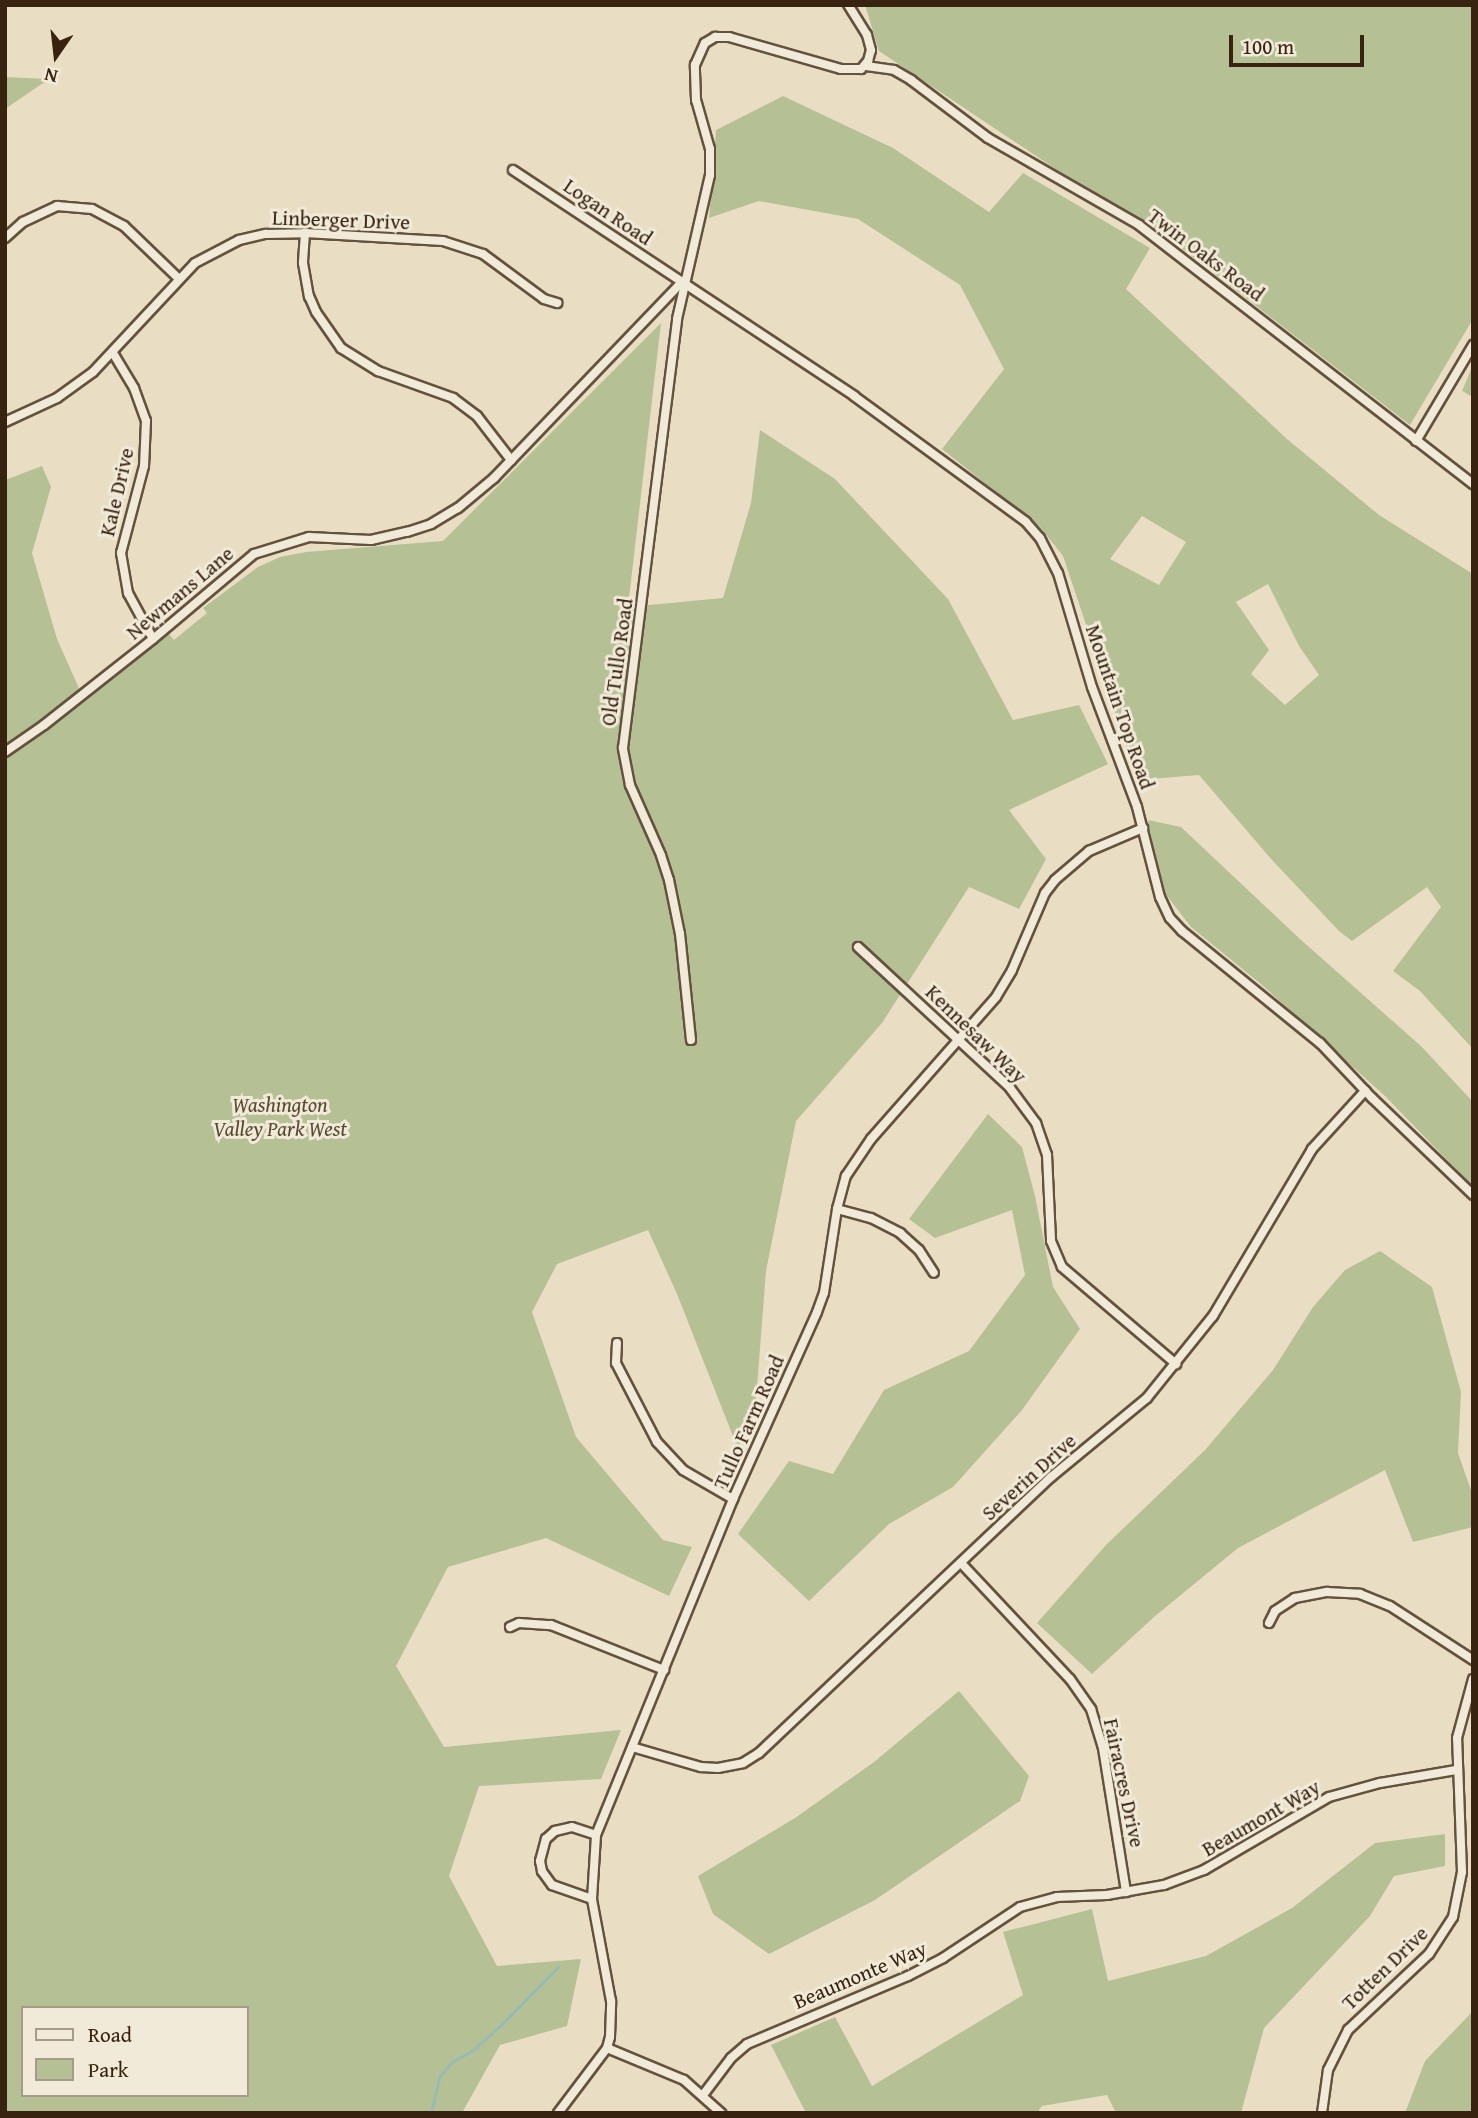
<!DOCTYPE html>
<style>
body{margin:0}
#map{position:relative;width:1478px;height:2118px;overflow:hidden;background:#e9dec4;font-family:"Gentium Book Plus",serif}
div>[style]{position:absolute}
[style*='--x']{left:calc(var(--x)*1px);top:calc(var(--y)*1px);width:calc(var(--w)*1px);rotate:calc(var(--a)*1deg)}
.green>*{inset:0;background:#b5c195}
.stream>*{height:2.5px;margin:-1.25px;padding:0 1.25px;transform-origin:1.25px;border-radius:1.25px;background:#97bcb3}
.roads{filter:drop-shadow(2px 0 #64523d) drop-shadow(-2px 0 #64523d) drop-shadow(0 2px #64523d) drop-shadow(0 -2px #64523d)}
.minor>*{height:8px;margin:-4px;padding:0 4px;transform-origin:4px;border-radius:4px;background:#f1ead9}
span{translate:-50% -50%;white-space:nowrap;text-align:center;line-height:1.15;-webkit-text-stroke:6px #f1ead9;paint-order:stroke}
.street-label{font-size:21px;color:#382310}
.park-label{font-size:21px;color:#574a31;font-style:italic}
.frame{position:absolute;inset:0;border:7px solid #382310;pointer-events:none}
.legend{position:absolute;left:21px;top:2006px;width:228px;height:91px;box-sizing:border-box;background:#f1ead9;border:2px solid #a79a89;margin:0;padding:9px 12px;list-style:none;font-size:21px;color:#382310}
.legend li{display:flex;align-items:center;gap:14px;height:35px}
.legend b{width:35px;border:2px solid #a79a89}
.north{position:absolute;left:21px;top:21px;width:70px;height:70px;-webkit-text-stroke:5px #f1ead9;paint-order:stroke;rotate:194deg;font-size:19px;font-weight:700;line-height:28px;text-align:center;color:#382310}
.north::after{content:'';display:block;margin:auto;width:24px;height:32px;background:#382310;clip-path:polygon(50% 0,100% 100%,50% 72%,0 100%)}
.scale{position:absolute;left:1229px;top:35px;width:135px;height:32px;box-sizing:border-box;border:4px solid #382310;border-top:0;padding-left:9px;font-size:21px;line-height:24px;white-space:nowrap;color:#382310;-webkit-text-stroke:5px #f1ead9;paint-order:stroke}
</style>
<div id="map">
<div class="green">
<i style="clip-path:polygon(865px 5px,1473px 5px,1473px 319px,1410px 425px,1158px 230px,1054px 168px,879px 51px)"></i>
<i style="clip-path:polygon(5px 77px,49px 79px,5px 109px)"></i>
<i style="clip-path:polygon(evenodd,783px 96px,893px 148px,989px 212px,1023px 173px,1150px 248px,1126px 289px,1287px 439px,1379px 515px,1473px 574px,1473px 1049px,1420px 991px,1393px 971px,1441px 907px,1427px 887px,1352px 941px,1339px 931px,1272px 860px,1199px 775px,1138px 780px,1063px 556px,1040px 527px,942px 449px,1004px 369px,960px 285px,858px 219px,759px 201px,709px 218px,716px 130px,783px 96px,1142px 516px,1186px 542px,1159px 585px,1110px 559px,1142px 516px,783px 96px,1268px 584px,1299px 646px,1319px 675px,1285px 705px,1251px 674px,1269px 650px,1236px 602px,1268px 584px)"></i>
<i style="clip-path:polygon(evenodd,661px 323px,628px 607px,723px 598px,751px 503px,760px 430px,835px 479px,948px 599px,1013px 720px,1079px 705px,1108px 764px,1009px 810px,1046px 859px,1019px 909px,969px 887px,882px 1023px,796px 1121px,766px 1271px,755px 1413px,740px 1454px,677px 1294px,648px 1230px,557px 1264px,532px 1312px,576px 1437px,663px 1540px,692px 1547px,669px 1596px,546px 1538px,448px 1567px,396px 1666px,444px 1747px,621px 1730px,601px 1779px,479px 1786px,449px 1876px,497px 1966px,581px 1959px,567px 2026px,500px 2045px,462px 2113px,5px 2113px,5px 480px,42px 466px,51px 487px,32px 553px,57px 639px,82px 695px,78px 699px,81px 702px,169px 634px,174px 640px,207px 613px,203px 608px,258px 567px,280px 557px,306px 552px,443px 541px,661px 323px,23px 2008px,247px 2008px,247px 2095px,23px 2095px,23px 2008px)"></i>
<i style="clip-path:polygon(1473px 365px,1473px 397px,1462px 391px)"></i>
<i style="clip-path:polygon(1148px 820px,1181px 827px,1300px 939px,1422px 1047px,1473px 1102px,1473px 1187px,1385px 1096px,1262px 985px,1191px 927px,1161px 888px)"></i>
<i style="clip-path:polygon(988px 1114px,1022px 1147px,1035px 1196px,1053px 1287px,1080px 1329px,1022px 1410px,953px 1487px,889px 1524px,809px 1601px,738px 1534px,789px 1461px,833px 1474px,884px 1390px,969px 1351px,1025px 1275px,1012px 1210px,935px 1238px,909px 1219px)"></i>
<i style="clip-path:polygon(1380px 1251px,1432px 1287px,1461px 1392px,1458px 1453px,1473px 1496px,1473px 1527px,1413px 1542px,1385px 1470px,1238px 1548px,1154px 1617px,1092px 1674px,1037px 1623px,1106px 1545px,1205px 1450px,1273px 1370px,1313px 1307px,1345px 1270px)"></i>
<i style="clip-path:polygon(959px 1691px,1029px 1776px,1020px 1801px,875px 1900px,769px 1954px,713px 1914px,698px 1876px,795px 1818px,874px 1762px)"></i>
<i style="clip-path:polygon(1445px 1834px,1445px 1866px,1394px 1876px,1370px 1916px,1264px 2028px,1241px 2113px,1116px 2113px,1107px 2095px,1042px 2106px,1037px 2113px,806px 2113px,771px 2045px,835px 2017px,872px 2086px,1023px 1995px,1003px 1932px,1092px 1909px,1108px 1981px,1206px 1956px,1292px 1908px,1375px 1843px)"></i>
<i style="clip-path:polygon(1473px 2011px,1473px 2113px,1405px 2113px,1425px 2061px)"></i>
</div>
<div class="stream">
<i style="--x:431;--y:2113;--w:37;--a:-77"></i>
<i style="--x:439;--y:2077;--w:21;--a:-49"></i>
<i style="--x:453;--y:2061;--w:21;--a:-28"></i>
<i style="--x:472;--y:2051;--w:39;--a:-42"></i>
<i style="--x:501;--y:2025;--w:81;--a:-45.5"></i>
</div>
<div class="roads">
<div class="minor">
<i style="--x:866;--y:66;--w:28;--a:8"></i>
<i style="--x:894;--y:70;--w:20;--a:30"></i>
<i style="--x:911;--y:80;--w:96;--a:37"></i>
<i style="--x:988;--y:138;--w:174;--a:29.9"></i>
<i style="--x:1139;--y:225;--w:423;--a:37.8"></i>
<i style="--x:513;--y:170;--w:409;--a:33.5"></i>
<i style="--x:854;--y:396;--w:213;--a:36.2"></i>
<i style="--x:1026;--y:522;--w:21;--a:49"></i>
<i style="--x:1040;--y:538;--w:39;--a:63"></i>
<i style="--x:1058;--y:573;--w:119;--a:73.4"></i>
<i style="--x:1092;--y:687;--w:128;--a:69.4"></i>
<i style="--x:1137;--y:807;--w:93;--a:75.7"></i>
<i style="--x:1160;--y:897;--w:23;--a:65"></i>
<i style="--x:1170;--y:918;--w:18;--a:47"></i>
<i style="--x:1182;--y:931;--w:178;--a:39.1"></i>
<i style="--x:1320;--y:1043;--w:76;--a:46.6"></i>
<i style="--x:1372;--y:1098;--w:140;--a:43.8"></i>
<i style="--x:305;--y:233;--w:30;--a:94"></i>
<i style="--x:303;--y:263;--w:34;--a:80"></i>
<i style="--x:309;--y:296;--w:17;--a:66"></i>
<i style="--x:316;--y:312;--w:44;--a:55.2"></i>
<i style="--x:341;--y:348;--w:44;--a:31.9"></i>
<i style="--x:378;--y:371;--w:80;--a:19.8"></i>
<i style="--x:453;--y:398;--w:30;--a:37"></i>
<i style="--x:477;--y:416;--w:56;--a:52.3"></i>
<i style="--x:5;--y:238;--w:24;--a:-42"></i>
<i style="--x:23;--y:222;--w:38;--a:-25"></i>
<i style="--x:57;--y:206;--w:35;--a:5"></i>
<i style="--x:92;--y:209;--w:36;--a:28"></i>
<i style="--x:124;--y:226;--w:76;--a:43.9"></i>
<i style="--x:113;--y:353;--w:41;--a:59"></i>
<i style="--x:134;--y:388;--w:35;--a:70"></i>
<i style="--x:146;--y:421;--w:45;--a:92.5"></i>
<i style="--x:144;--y:466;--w:90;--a:104.8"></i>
<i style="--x:121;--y:553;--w:41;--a:80.1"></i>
<i style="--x:128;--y:593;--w:52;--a:61.5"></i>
<i style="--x:5;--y:422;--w:57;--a:-24.8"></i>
<i style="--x:57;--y:398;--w:44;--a:-35.8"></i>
<i style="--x:93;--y:372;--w:149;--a:-46.9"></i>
<i style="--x:195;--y:263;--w:50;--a:-27.6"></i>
<i style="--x:239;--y:240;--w:28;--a:-13"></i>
<i style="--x:266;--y:234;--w:39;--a:-1"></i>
<i style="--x:305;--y:233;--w:138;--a:3.3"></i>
<i style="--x:443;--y:241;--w:42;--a:18"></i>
<i style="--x:483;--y:254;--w:76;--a:36.4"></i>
<i style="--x:544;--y:299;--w:14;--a:17"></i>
<i style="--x:1416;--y:441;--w:112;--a:-59.3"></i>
<i style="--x:5;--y:752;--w:47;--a:-34.7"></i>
<i style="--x:44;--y:725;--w:139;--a:-38.3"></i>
<i style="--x:153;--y:639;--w:132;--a:-40.1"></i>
<i style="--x:254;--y:554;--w:58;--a:-17.2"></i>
<i style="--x:309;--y:537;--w:62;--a:2.8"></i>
<i style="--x:371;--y:540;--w:37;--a:-13"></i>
<i style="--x:407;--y:532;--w:25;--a:-18"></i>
<i style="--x:431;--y:524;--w:31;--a:-31"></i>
<i style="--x:458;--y:508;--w:47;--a:-39.8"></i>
<i style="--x:494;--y:478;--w:273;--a:-46.2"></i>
<i style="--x:858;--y:947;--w:207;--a:42.8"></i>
<i style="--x:1010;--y:1088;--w:44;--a:53.4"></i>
<i style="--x:1036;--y:1123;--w:34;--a:71"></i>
<i style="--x:1047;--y:1155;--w:86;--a:87.3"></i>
<i style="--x:1051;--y:1241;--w:28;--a:67"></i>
<i style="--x:1062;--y:1267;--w:150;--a:40.4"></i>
<i style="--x:691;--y:1040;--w:107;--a:-95.9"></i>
<i style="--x:680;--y:934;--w:55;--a:-101.5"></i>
<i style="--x:669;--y:880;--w:26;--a:-108"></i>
<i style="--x:661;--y:855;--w:77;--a:-113.9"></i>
<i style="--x:630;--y:785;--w:38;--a:-101"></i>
<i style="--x:623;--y:748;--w:432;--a:-82.8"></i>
<i style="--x:677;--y:319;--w:148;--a:-77.1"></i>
<i style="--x:710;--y:175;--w:26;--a:-90"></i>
<i style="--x:710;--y:149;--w:51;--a:-105.9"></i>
<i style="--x:696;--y:100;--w:35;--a:-92"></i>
<i style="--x:695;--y:65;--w:24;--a:-66"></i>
<i style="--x:705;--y:43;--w:12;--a:-31"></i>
<i style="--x:715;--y:37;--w:14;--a:0"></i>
<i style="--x:729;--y:37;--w:116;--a:15.9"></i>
<i style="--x:841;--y:69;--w:20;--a:0"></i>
<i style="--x:861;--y:69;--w:11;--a:-49"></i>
<i style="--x:868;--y:61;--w:11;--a:-75"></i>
<i style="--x:871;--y:50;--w:16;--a:-105"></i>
<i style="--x:867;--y:35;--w:36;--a:-122"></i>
<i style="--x:837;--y:1209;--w:35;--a:15"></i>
<i style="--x:871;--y:1218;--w:33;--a:27"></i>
<i style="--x:900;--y:1233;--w:25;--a:42"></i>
<i style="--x:919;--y:1250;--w:27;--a:57"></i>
<i style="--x:617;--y:1343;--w:20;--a:93"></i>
<i style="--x:616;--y:1363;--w:89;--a:62.6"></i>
<i style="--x:657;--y:1442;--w:38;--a:47"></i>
<i style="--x:683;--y:1470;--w:58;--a:30.1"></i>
<i style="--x:961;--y:1563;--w:159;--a:46.8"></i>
<i style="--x:1070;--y:1679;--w:37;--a:55"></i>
<i style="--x:1091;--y:1709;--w:41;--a:72.9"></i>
<i style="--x:1103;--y:1748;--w:146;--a:80.9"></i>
<i style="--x:1269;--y:1623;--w:13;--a:-63"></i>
<i style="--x:1275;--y:1611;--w:24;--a:-33"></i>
<i style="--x:1295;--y:1598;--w:33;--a:-11"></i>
<i style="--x:1327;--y:1592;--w:33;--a:3"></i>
<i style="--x:1360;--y:1594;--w:32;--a:22"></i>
<i style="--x:1390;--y:1606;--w:99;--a:33"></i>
<i style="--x:510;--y:1627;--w:10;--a:-24"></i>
<i style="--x:519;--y:1623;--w:32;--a:4"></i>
<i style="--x:551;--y:1625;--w:122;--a:21.7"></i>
<i style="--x:632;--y:1747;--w:72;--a:16.2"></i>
<i style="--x:701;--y:1767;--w:17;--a:3"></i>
<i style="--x:718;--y:1768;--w:25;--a:-11"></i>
<i style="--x:743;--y:1763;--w:19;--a:-32"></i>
<i style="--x:759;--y:1753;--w:402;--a:-43.4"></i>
<i style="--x:1051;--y:1477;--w:124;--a:-39.5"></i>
<i style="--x:1147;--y:1398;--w:105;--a:-51.2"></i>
<i style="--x:1213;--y:1316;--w:194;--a:-59.3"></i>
<i style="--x:1312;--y:1149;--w:79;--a:-47.6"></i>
<i style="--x:592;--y:1899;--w:42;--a:-160.7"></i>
<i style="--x:552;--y:1885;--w:17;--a:-126"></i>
<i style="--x:542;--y:1871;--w:10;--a:-101"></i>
<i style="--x:540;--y:1861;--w:23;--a:-75"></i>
<i style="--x:546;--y:1839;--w:12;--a:-42"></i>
<i style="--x:555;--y:1831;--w:17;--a:-13"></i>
<i style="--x:572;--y:1827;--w:25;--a:18"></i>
<i style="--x:607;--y:2048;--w:83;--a:22.6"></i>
<i style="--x:684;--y:2080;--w:50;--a:41.7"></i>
<i style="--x:703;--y:2095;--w:46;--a:-52.9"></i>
<i style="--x:731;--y:2058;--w:21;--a:-41"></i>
<i style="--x:747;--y:2044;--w:175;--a:-22.9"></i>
<i style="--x:908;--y:1976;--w:39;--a:-27"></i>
<i style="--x:943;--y:1958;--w:92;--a:-33.5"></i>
<i style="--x:1020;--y:1907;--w:38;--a:-15"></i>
<i style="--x:1057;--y:1897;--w:50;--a:-2.3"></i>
<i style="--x:1107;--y:1895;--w:58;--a:-10"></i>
<i style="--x:1164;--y:1885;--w:43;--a:-20.6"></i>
<i style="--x:1204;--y:1870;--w:145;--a:-30.3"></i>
<i style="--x:1329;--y:1797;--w:53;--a:-15.4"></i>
<i style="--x:1380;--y:1783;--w:77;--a:-9.7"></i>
<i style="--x:558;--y:2113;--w:81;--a:-53"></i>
<i style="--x:607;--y:2048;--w:11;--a:-75"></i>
<i style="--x:610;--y:2037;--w:36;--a:-88"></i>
<i style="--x:611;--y:2001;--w:104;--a:-100.6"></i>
<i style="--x:592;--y:1899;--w:64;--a:-86.4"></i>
<i style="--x:596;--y:1835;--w:363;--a:-67.8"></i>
<i style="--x:733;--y:1499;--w:205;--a:-65.8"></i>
<i style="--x:817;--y:1312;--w:20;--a:-70"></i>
<i style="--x:824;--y:1293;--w:85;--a:-81.2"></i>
<i style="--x:837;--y:1209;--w:34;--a:-75"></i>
<i style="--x:846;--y:1176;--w:45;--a:-56"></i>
<i style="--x:871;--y:1139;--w:189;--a:-48.6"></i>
<i style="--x:996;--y:997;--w:31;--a:-59"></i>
<i style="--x:1012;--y:970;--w:84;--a:-66.8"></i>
<i style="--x:1045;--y:893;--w:16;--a:-52"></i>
<i style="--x:1055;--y:880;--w:45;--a:-40.5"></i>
<i style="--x:1089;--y:851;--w:59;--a:-23.1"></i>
<i style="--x:1322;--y:2113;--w:43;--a:-82.1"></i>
<i style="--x:1328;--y:2070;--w:45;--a:-63.4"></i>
<i style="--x:1348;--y:2030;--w:111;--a:-43.2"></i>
<i style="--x:1429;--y:1954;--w:44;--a:-57"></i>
<i style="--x:1453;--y:1917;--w:46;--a:-78.7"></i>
<i style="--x:1462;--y:1872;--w:134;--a:-92.1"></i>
<i style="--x:1457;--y:1738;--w:61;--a:-74.8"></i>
</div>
</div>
<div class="street-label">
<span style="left:608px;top:212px;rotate:34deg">Logan Road</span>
<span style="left:341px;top:220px;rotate:2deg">Linberger Drive</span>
<span style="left:1206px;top:255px;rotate:37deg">Twin Oaks Road</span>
<span style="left:117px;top:492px;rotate:-77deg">Kale Drive</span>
<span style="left:180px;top:593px;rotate:-40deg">Newmans Lane</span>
<span style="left:617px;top:662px;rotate:-82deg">Old Tullo Road</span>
<span style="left:1120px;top:707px;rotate:71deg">Mountain Top Road</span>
<span style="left:976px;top:1034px;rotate:44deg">Kennesaw Way</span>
<span style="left:749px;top:1422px;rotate:-66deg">Tullo Farm Road</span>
<span style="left:1029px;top:1477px;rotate:-42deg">Severin Drive</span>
<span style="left:1124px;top:1783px;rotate:78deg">Fairacres Drive</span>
<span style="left:1261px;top:1818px;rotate:-30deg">Beaumont Way</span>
<span style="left:1385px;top:1968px;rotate:-44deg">Totten Drive</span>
<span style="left:860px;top:1975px;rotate:-23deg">Beaumonte Way</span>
</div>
<div class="park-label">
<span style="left:280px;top:1117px">Washington<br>Valley Park West</span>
</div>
<div class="frame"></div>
<ul class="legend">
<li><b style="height:9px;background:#f1ead9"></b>Road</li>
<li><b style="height:19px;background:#b5c195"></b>Park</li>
</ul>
<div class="north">N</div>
<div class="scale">100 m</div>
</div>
